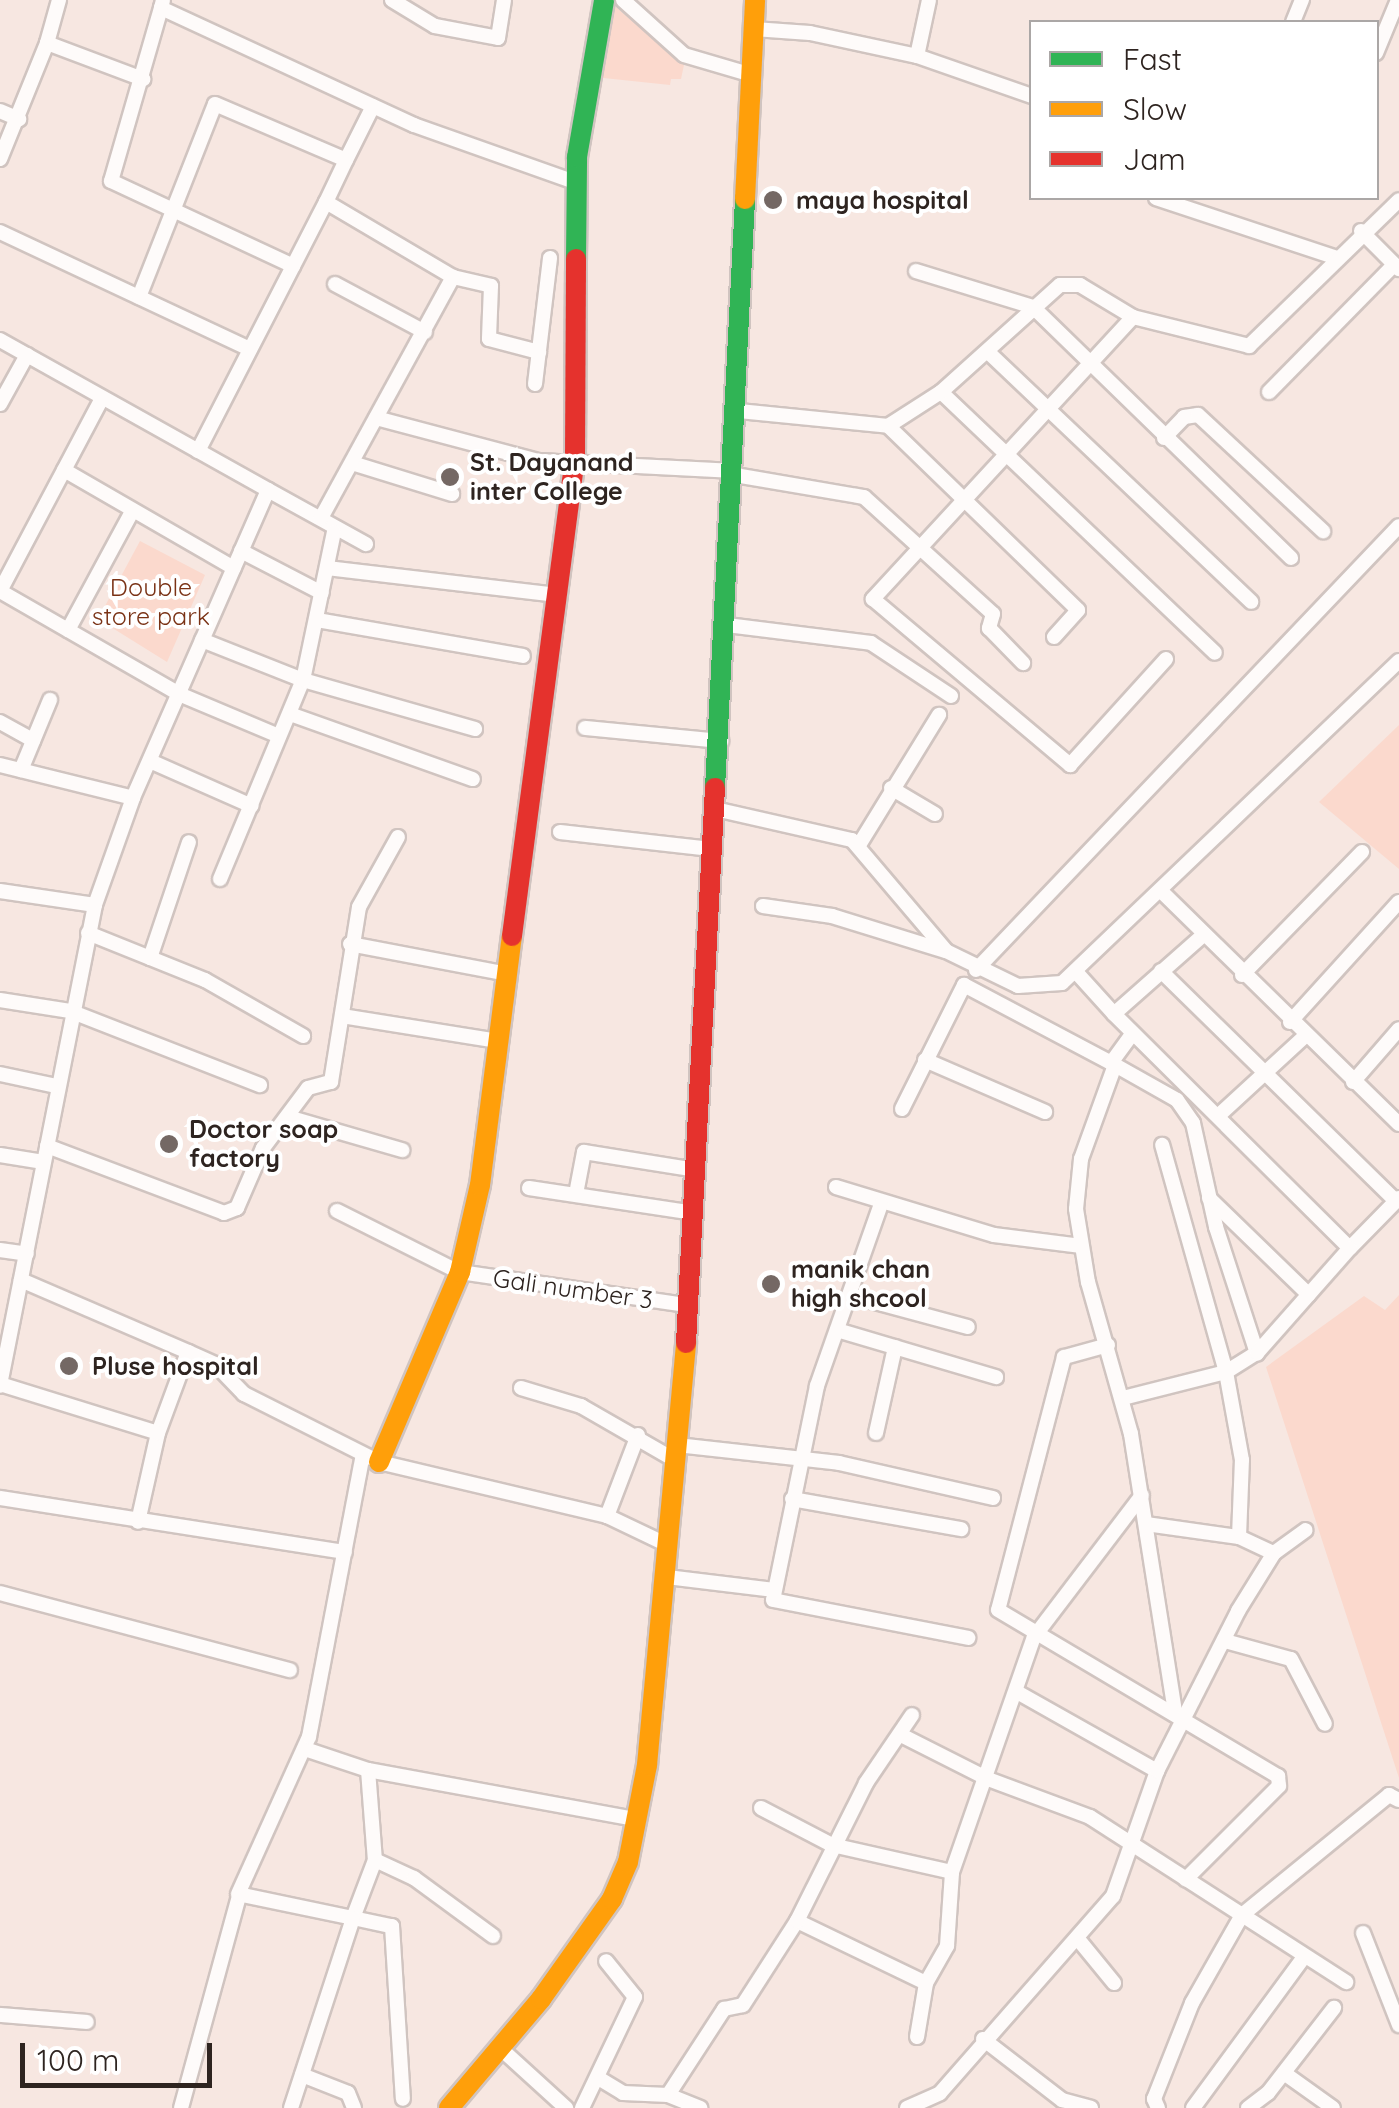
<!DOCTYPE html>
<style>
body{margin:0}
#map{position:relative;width:1399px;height:2108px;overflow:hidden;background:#f7e7e1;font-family:Quicksand,sans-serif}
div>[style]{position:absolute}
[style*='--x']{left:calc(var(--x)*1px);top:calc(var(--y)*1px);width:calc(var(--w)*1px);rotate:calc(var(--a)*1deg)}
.green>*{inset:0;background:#fbd9cd}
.roads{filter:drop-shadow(2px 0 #d0c4c0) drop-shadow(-2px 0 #d0c4c0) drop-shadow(0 2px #d0c4c0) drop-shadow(0 -2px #d0c4c0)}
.street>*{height:14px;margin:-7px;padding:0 7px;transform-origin:7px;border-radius:7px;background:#fefbfa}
.fast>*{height:20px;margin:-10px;padding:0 10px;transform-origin:10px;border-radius:10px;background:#30b455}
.slow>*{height:20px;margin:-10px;padding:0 10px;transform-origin:10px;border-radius:10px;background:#ff9f0a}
.jam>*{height:20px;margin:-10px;padding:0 10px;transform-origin:10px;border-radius:10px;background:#e5322d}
.dots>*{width:28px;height:28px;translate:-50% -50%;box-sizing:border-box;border:5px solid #fff;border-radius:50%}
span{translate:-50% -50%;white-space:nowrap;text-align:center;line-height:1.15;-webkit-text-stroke:8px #fff;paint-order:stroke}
.poi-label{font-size:25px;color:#2e2420;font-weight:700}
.left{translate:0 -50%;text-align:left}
.park-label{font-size:25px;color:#7a3215}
.street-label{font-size:25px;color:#2e2420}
.legend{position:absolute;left:1029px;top:20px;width:350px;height:180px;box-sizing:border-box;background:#fff;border:2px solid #aba7a6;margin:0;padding:12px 18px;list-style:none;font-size:30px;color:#2e2420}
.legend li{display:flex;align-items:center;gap:20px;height:50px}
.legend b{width:50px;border:2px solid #aba7a6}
.scale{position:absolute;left:20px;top:2043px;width:192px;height:45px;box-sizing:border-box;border:5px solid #2e2420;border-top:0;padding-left:12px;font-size:30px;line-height:35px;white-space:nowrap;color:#2e2420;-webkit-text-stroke:8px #fff;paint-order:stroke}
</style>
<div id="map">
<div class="green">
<i style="clip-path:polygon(609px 1px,684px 65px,681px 79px,671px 79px,670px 85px,594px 77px)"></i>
<i style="clip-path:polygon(140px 541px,205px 575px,167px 662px,98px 619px)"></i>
<i style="clip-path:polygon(1399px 725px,1399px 869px,1319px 802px)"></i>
<i style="clip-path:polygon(1399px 1295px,1399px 1778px,1266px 1367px,1364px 1296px,1385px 1310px)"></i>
</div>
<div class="roads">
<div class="street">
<i style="--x:163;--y:0;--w:8;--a:104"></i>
<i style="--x:161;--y:8;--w:279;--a:24.8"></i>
<i style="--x:414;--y:125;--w:174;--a:19.5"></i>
<i style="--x:392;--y:0;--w:50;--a:31.2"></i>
<i style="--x:435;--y:26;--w:64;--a:10.8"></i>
<i style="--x:498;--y:38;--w:38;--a:-81"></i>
<i style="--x:623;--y:0;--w:82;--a:42"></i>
<i style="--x:684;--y:55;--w:71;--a:16.4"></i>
<i style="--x:161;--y:8;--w:180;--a:106.1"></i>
<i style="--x:111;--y:181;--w:201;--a:25"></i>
<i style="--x:1293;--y:22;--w:24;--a:-68"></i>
<i style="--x:754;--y:29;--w:56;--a:4.1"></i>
<i style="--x:810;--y:33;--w:109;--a:12.1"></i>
<i style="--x:917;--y:56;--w:122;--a:19.2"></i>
<i style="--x:47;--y:43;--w:45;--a:-74.4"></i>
<i style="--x:1376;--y:53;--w:57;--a:-67.5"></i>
<i style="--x:917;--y:56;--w:57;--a:-77.9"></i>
<i style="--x:0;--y:111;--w:21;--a:23"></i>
<i style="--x:0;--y:159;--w:125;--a:-67.9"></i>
<i style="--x:47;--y:43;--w:103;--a:20.6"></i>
<i style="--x:346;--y:160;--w:60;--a:-63.4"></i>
<i style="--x:1156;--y:198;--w:188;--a:18.3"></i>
<i style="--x:1361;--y:231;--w:54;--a:45"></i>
<i style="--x:0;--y:232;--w:276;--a:25.1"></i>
<i style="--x:916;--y:271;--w:122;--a:17.1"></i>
<i style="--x:1033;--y:307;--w:360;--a:44.2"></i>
<i style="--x:335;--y:284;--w:102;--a:28.1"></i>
<i style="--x:139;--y:297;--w:207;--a:-68.5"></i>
<i style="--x:215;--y:104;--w:142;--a:23.1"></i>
<i style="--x:346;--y:160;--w:47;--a:115.5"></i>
<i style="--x:1133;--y:317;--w:384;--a:132.7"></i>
<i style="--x:873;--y:599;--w:258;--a:40.1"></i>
<i style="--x:1070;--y:765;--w:143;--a:-47.8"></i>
<i style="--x:0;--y:340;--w:307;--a:29.2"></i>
<i style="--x:268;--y:490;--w:336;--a:113.7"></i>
<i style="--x:133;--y:798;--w:114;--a:109.6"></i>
<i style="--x:95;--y:905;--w:490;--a:101.2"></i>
<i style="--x:988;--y:352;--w:363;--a:43.5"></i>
<i style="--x:535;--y:384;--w:127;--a:-83.2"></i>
<i style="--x:941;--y:392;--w:378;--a:43.6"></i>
<i style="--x:1269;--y:392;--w:178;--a:-45.5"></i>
<i style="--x:0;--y:404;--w:56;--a:-61.1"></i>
<i style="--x:739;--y:411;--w:150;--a:5.7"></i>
<i style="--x:376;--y:418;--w:169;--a:14.8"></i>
<i style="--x:539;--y:461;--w:196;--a:2.9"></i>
<i style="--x:1164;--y:438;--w:29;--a:-46"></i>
<i style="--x:1184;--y:417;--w:14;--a:-8"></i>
<i style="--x:1198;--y:415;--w:171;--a:42.9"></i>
<i style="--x:198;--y:451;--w:280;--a:-62.8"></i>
<i style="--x:326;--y:202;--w:147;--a:30.6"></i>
<i style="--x:453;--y:277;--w:39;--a:13"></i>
<i style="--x:491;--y:286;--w:53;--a:92.2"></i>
<i style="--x:489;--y:339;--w:52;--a:14.6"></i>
<i style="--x:352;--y:463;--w:105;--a:17.2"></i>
<i style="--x:64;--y:470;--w:196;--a:30"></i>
<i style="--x:735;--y:475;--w:131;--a:9.7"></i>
<i style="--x:864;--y:497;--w:174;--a:42.2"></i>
<i style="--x:993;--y:614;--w:15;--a:106"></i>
<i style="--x:989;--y:628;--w:49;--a:45.8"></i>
<i style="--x:268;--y:490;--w:112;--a:28.9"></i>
<i style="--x:321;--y:518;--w:275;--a:-61.3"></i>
<i style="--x:241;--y:551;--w:91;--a:27.4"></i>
<i style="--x:327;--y:568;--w:232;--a:6.7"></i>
<i style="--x:0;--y:591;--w:207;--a:29.9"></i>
<i style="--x:179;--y:694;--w:108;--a:22.8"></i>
<i style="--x:0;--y:591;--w:218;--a:-62.1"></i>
<i style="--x:317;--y:620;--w:209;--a:9.9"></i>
<i style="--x:727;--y:625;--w:145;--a:7.1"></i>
<i style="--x:871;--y:643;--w:96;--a:33.5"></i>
<i style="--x:68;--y:630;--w:136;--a:-61.6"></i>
<i style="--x:1054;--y:637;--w:36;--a:-48"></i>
<i style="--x:1078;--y:610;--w:264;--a:-135.9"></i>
<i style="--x:888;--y:426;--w:63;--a:-32.7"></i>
<i style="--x:941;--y:392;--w:160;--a:-42"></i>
<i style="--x:1060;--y:285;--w:20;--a:0"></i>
<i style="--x:1080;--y:285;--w:62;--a:31.1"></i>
<i style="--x:1133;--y:317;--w:120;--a:14"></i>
<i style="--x:1249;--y:346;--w:209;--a:-44.2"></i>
<i style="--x:202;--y:640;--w:109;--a:21.6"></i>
<i style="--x:303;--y:680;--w:179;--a:15.9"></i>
<i style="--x:290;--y:714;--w:194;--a:19.6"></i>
<i style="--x:0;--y:722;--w:38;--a:29"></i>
<i style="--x:585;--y:728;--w:137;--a:5.5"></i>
<i style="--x:150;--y:761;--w:111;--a:23.8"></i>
<i style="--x:0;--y:765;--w:137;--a:13.9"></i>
<i style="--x:21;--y:770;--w:76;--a:-67.5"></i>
<i style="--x:891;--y:788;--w:51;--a:30.6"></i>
<i style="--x:715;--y:809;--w:140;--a:12.8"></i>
<i style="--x:852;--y:840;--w:145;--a:49.7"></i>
<i style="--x:946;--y:951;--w:80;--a:25.9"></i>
<i style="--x:1018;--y:986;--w:44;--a:-3.9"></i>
<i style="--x:1062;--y:983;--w:466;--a:-43.7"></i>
<i style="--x:560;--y:832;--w:152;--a:6.4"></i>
<i style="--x:859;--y:845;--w:153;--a:-58.4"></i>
<i style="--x:220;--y:879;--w:216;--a:-67.4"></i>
<i style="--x:303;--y:680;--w:151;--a:-78.2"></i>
<i style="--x:0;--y:891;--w:96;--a:8.4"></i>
<i style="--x:1161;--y:891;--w:333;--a:44.4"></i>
<i style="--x:763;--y:906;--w:70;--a:8.2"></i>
<i style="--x:832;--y:916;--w:118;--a:17.2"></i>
<i style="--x:88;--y:933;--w:126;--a:21.9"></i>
<i style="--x:205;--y:980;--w:113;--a:29.7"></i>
<i style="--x:1201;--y:937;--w:116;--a:138.5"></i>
<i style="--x:1114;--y:1014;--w:332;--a:44.8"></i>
<i style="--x:1350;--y:1248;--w:70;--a:-45.6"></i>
<i style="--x:350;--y:944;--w:160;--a:10.8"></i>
<i style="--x:150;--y:958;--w:122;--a:-71.4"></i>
<i style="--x:976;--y:970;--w:613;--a:-46.39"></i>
<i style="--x:1161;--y:971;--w:329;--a:44.4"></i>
<i style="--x:1077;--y:973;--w:55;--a:47.9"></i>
<i style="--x:1242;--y:975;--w:172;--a:-45.7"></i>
<i style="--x:0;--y:1000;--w:71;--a:8.9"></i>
<i style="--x:70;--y:1011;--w:204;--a:21.3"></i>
<i style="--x:342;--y:1016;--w:158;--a:9.1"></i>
<i style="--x:1290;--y:1022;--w:162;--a:-47.8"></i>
<i style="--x:925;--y:1060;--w:131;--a:23.4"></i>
<i style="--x:1111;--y:1063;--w:37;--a:-54"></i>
<i style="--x:1115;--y:1065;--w:71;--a:29.4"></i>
<i style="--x:1177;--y:1100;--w:28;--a:55"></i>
<i style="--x:1193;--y:1123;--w:107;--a:77.5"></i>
<i style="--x:1216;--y:1227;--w:133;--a:72"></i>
<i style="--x:0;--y:1074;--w:57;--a:12.1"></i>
<i style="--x:1353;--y:1082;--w:70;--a:-49"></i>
<i style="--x:902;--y:1109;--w:139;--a:-63.4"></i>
<i style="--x:964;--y:985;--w:171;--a:27.9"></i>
<i style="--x:1115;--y:1065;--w:100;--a:109.9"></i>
<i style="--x:1081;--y:1159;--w:50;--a:95.7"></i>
<i style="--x:1076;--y:1209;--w:74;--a:80.7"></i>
<i style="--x:1088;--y:1282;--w:158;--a:74.2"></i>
<i style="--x:1131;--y:1434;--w:282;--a:81"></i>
<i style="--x:1218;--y:1116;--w:117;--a:-42.6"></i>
<i style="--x:291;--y:1118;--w:116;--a:16.1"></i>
<i style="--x:47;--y:1146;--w:189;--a:20.7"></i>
<i style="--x:224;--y:1213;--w:14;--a:-21"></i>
<i style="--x:237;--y:1208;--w:65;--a:-66.6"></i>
<i style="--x:263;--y:1148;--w:75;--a:-53.1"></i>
<i style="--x:308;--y:1088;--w:24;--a:-15"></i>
<i style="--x:331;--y:1082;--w:177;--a:-80.9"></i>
<i style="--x:359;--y:907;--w:80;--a:-60.9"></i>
<i style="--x:0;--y:1155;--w:44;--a:9.2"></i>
<i style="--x:836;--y:1187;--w:165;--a:16.9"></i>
<i style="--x:994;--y:1235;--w:88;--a:7.2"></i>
<i style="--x:529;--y:1188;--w:167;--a:8.6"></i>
<i style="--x:576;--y:1194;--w:43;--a:-79.2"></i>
<i style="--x:584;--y:1152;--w:113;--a:9.1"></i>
<i style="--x:1209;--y:1198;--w:139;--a:44.1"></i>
<i style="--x:881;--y:1204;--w:193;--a:109.4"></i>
<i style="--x:817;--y:1386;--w:218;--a:101.6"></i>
<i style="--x:773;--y:1600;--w:199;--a:11"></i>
<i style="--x:337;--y:1211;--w:130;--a:26.6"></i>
<i style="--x:0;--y:1250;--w:27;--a:8"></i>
<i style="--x:460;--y:1272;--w:229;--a:8.3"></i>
<i style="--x:21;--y:1280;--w:182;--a:23.3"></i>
<i style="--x:188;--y:1352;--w:86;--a:110.3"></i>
<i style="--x:158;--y:1433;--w:91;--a:102.7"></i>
<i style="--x:849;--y:1295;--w:123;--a:15.1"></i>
<i style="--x:837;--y:1330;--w:166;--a:16.5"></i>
<i style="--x:1108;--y:1345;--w:46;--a:164.7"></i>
<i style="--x:1064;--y:1357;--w:261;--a:104.6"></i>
<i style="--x:998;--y:1610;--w:326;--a:30.7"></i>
<i style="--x:1278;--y:1776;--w:10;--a:84"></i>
<i style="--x:1279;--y:1786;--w:132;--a:135"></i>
<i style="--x:188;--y:1352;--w:30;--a:24"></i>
<i style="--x:215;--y:1364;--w:42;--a:46"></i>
<i style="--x:244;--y:1394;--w:151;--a:26.7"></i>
<i style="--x:379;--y:1462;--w:234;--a:13.3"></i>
<i style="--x:0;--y:1384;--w:165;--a:17.2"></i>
<i style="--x:521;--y:1388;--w:63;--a:16.7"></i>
<i style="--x:581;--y:1406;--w:108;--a:29.9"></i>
<i style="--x:1123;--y:1398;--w:106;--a:-14.2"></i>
<i style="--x:1226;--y:1372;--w:236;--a:-105.7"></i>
<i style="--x:876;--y:1433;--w:88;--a:-77.5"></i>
<i style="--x:638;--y:1435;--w:87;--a:110.9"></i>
<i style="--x:607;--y:1516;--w:70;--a:25.5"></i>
<i style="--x:677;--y:1445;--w:163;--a:6.3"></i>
<i style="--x:839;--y:1463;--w:158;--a:12.8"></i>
<i style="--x:0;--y:1498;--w:349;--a:8.9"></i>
<i style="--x:792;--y:1499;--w:172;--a:10.1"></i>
<i style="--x:1146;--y:1524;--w:94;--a:8"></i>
<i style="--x:1239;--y:1537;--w:38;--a:25"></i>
<i style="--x:1239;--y:1537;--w:77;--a:-87.8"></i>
<i style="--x:1242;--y:1460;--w:89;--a:-100.3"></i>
<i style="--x:1226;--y:1372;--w:36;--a:-32"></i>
<i style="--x:1257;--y:1353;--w:140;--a:-48.5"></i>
<i style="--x:667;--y:1577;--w:108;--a:6.9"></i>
<i style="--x:0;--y:1593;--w:300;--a:14.9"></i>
<i style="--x:1225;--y:1641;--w:68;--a:15.3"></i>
<i style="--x:1291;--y:1659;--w:73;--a:62.4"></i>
<i style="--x:1017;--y:1692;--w:161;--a:29.4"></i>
<i style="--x:901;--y:1735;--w:97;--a:26.8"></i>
<i style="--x:988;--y:1779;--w:109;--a:20.4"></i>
<i style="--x:1090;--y:1817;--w:305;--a:32.8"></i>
<i style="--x:305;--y:1749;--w:66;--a:18.4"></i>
<i style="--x:368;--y:1770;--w:272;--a:10.4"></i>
<i style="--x:368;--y:1770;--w:90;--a:85.6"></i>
<i style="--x:375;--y:1860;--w:62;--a:110.8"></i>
<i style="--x:353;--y:1918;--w:40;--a:12"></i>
<i style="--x:392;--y:1926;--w:173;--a:86.4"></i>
<i style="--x:761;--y:1808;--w:80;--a:27.5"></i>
<i style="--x:832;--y:1845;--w:123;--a:12.7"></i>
<i style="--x:375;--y:1860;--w:43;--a:24.8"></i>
<i style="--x:414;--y:1878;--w:98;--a:36.3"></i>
<i style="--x:797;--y:1921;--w:143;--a:25.7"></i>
<i style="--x:1363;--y:1933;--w:99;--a:68.6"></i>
<i style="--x:1078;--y:1939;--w:57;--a:50.7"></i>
<i style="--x:0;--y:2015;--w:87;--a:4.6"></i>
<i style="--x:917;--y:2037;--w:55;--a:-80.5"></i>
<i style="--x:926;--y:1983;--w:43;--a:-60.4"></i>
<i style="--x:947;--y:1946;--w:74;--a:-86.1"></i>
<i style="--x:952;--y:1872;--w:249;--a:-70.8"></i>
<i style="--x:1034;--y:1637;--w:178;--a:-52.7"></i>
<i style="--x:983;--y:2039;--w:100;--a:37.7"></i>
<i style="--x:1062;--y:2100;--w:30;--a:15"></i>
<i style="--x:499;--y:2047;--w:91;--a:42.3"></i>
<i style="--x:1284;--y:2073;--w:60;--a:35.5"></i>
<i style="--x:302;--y:2075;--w:49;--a:21.4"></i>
<i style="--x:348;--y:2093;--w:16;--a:68"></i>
<i style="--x:600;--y:2079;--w:27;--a:31"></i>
<i style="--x:623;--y:2093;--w:45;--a:2.5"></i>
<i style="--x:668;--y:2095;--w:35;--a:22"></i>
<i style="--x:668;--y:2095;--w:103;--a:-56.9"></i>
<i style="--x:724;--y:2009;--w:19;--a:-12"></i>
<i style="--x:743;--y:2005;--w:100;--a:-57.3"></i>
<i style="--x:797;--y:1921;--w:154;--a:-63.4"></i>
<i style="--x:866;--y:1783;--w:82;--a:-55.9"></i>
<i style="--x:181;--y:2108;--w:220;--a:-74.7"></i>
<i style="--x:291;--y:2108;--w:200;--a:-71.9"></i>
<i style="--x:353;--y:1918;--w:117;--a:-168.2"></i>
<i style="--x:238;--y:1894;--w:172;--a:-65.7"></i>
<i style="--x:309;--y:1737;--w:287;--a:-79.2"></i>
<i style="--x:582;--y:2108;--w:123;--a:-64.5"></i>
<i style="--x:635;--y:1997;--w:46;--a:-128.9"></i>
<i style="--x:907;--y:2108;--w:36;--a:-24"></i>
<i style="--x:940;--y:2093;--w:262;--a:-48.7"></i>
<i style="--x:1113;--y:1896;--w:133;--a:-70.6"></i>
<i style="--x:1157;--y:1771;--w:179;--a:-63.1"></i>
<i style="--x:1238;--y:1611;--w:68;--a:-58.2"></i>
<i style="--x:1274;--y:1553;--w:39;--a:-36"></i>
<i style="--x:1158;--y:2108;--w:10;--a:-114"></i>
<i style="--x:1154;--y:2099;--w:103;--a:-68.4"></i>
<i style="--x:1192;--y:2003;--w:101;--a:-60.4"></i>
<i style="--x:1242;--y:1915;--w:190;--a:-39.2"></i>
<i style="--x:1389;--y:1795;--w:11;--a:27"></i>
<i style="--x:1193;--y:2108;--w:187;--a:-53.7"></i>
<i style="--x:1248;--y:2108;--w:25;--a:-37"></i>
<i style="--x:1268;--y:2093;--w:108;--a:-52.2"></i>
</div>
<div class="fast">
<i style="--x:576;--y:259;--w:102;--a:-89.4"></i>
<i style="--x:577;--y:157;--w:159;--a:-80.2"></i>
<i style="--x:715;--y:788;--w:590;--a:-87.08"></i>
</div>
<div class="slow">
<i style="--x:745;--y:199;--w:199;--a:-87.1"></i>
<i style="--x:379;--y:1462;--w:207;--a:-66.9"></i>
<i style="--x:460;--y:1272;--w:89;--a:-77.1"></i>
<i style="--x:480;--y:1185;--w:251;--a:-82.7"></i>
<i style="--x:449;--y:2108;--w:143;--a:-49.8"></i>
<i style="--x:541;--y:1999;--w:123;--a:-54.6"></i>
<i style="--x:612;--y:1899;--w:40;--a:-66.6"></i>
<i style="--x:628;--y:1862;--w:99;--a:-78.9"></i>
<i style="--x:647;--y:1765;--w:424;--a:-84.7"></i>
</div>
<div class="jam">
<i style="--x:512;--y:936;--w:484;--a:-82.5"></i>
<i style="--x:575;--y:456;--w:197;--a:-89.7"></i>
<i style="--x:686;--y:1343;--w:556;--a:-87.01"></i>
</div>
</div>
<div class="dots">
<i style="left:773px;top:200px;background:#746864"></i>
<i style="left:450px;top:477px;background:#746864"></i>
<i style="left:169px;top:1144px;background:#746864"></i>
<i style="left:771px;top:1284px;background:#746864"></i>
<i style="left:69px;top:1366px;background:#746864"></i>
</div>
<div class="poi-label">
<span class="left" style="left:796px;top:200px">maya hospital</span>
<span class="left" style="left:470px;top:477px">St. Dayanand<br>inter College</span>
<span class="left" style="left:189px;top:1144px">Doctor soap<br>factory</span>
<span class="left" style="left:791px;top:1284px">manik chan<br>high shcool</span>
<span class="left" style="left:92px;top:1366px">Pluse hospital</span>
</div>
<div class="park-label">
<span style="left:151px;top:602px">Double<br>store park</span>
</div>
<div class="street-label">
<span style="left:573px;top:1289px;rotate:8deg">Gali number 3</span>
</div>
<ul class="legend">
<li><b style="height:12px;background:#30b455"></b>Fast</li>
<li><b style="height:12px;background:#ff9f0a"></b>Slow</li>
<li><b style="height:12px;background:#e5322d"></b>Jam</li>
</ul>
<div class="scale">100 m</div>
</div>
